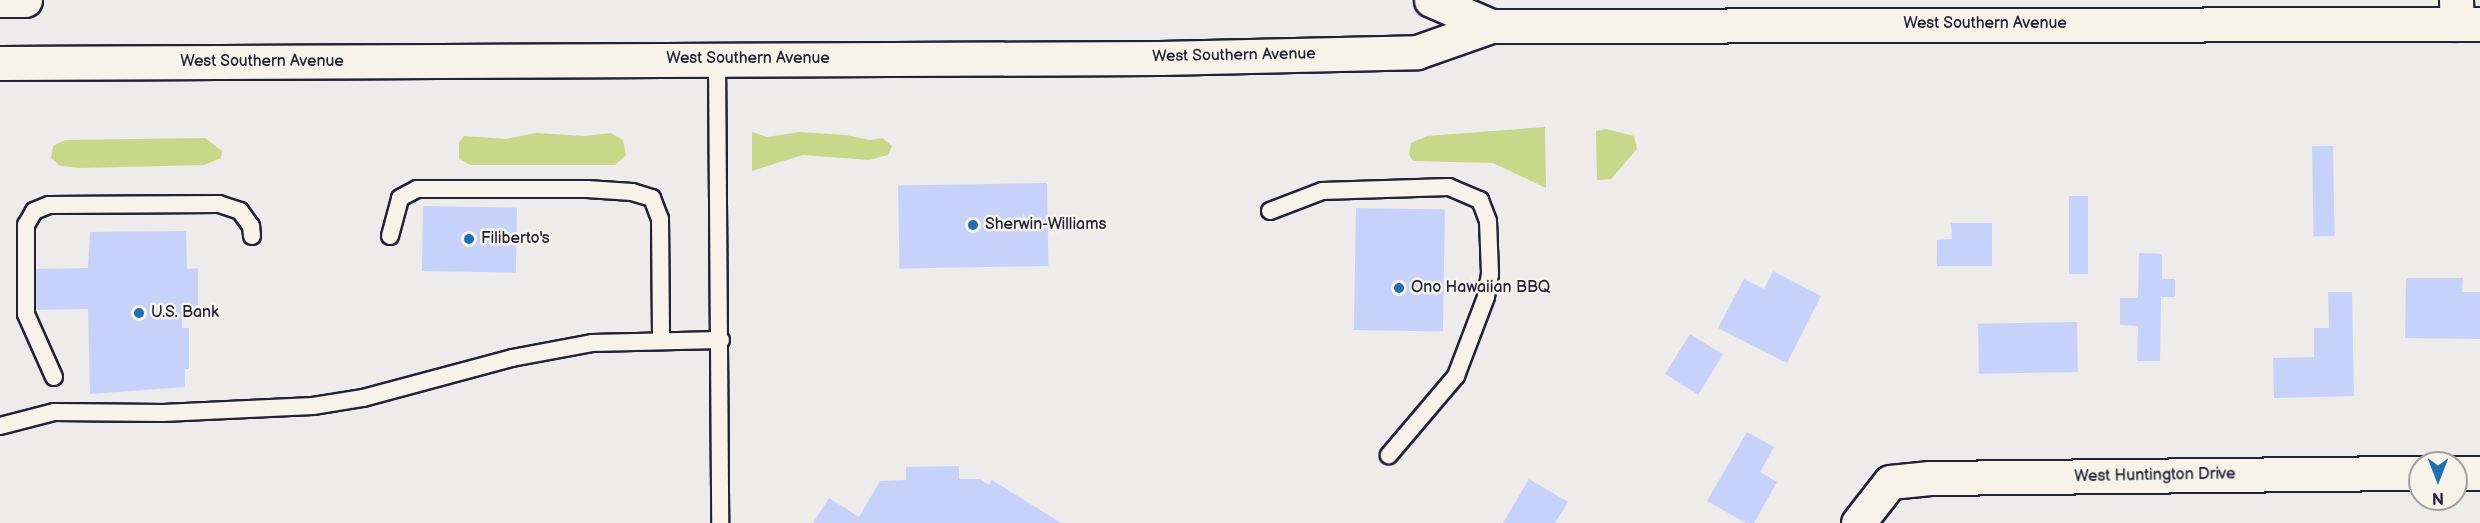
<!DOCTYPE html>
<style>
body{margin:0}
#map{position:relative;width:2480px;height:523px;overflow:hidden;background:#edeceb;font-family:"Balsamiq Sans",sans-serif}
div>[style]{position:absolute}
[style*='--x']{left:calc(var(--x)*1px);top:calc(var(--y)*1px);width:calc(var(--w)*1px);rotate:calc(var(--a)*1deg)}
.green>*{inset:0;background:#c9d78b}
.building>*{inset:0;background:#c6d2f9;transform-origin:0 0}
.roads{filter:drop-shadow(2px 0 #22223b) drop-shadow(-2px 0 #22223b) drop-shadow(0 2px #22223b) drop-shadow(0 -2px #22223b)}
.service>*{height:16px;margin:-8px;padding:0 8px;transform-origin:8px;border-radius:8px;background:#f7f3e8}
.minor>*{height:33px;margin:-16.5px;padding:0 16.5px;transform-origin:16.5px;border-radius:16.5px;background:#f7f3e8}
.secondary>*{height:33px;margin:-16.5px;padding:0 16.5px;transform-origin:16.5px;border-radius:16.5px;background:#f7f3e8}
.dots>*{width:16px;height:16px;translate:-50% -50%;box-sizing:border-box;border:3px solid #f7f3e8;border-radius:50%}
span{translate:-50% -50%;white-space:nowrap;text-align:center;line-height:1.15;-webkit-text-stroke:5px #f7f3e8;paint-order:stroke}
.street-label{font-size:16px;color:#22223b}
.poi-label{font-size:16px;color:#22223b}
.left{translate:0 -50%;text-align:left}
.north{position:absolute;left:2408px;top:451px;width:60px;height:60px;box-sizing:border-box;background:#f7f3e8;border:2px solid #a29fa3;border-radius:50%;rotate:180deg;font-size:16px;font-weight:700;line-height:24px;text-align:center;color:#22223b}
.north::after{content:'';display:block;margin:auto;width:21px;height:27px;background:#1f6fb2;clip-path:polygon(50% 0,100% 100%,50% 72%,0 100%)}
</style>
<div id="map">
<div class="green">
<i style="clip-path:polygon(1545px 127px,1546px 188px,1493px 163px,1413px 161px,1409px 154px,1411px 143px,1427px 136px)"></i>
<i style="clip-path:polygon(1606px 129px,1634px 136px,1637px 149px,1611px 179px,1597px 180px,1596px 131px)"></i>
<i style="clip-path:polygon(752px 132px,767px 137px,800px 132px,846px 135px,870px 140px,882px 138px,892px 146px,888px 155px,869px 160px,803px 155px,752px 171px)"></i>
<i style="clip-path:polygon(536px 133px,585px 136px,611px 133px,623px 140px,626px 155px,615px 165px,470px 165px,459px 159px,459px 143px,464px 136px,506px 139px)"></i>
<i style="clip-path:polygon(205px 138px,222px 151px,221px 158px,204px 165px,81px 168px,60px 166px,51px 158px,53px 146px,65px 140px)"></i>
</div>
<div class="building">
<i style="left:2333px;top:146px;width:90px;height:21px;rotate:89deg"></i>
<i style="left:1047px;top:183px;width:83px;height:149px;rotate:89deg"></i>
<i style="left:2069px;top:196px;width:19px;height:78px"></i>
<i style="left:423px;top:206px;width:94px;height:65px;rotate:1deg"></i>
<i style="left:1356px;top:208px;width:89px;height:122px;rotate:1deg"></i>
<i style="clip-path:polygon(1951px 223px,1992px 223px,1992px 266px,1937px 266px,1937px 240px,1952px 239px)"></i>
<i style="clip-path:polygon(186px 231px,187px 269px,198px 268px,198px 313px,182px 313px,182px 328px,189px 328px,189px 369px,185px 369px,185px 387px,90px 394px,88px 309px,34px 310px,34px 269px,88px 268px,90px 232px)"></i>
<i style="clip-path:polygon(2139px 253px,2162px 254px,2162px 279px,2175px 279px,2175px 297px,2161px 297px,2160px 361px,2137px 361px,2138px 326px,2120px 325px,2120px 298px,2138px 298px)"></i>
<i style="clip-path:polygon(1773px 271px,1821px 296px,1787px 363px,1718px 328px,1744px 279px,1764px 289px)"></i>
<i style="clip-path:polygon(2406px 278px,2463px 278px,2462px 292px,2480px 292px,2480px 339px,2405px 338px)"></i>
<i style="clip-path:polygon(2328px 292px,2352px 292px,2354px 396px,2274px 398px,2273px 358px,2314px 357px,2314px 328px,2329px 328px)"></i>
<i style="left:2077px;top:322px;width:50px;height:99px;rotate:89deg"></i>
<i style="left:1690px;top:334px;width:39px;height:47px;rotate:32deg"></i>
<i style="clip-path:polygon(1747px 432px,1774px 447px,1760px 472px,1777px 482px,1754px 523px,1746px 523px,1707px 501px)"></i>
<i style="clip-path:polygon(959px 466px,959px 479px,980px 479px,989px 485px,992px 480px,1061px 523px,813px 523px,829px 498px,859px 517px,880px 481px,906px 480px,906px 467px)"></i>
<i style="clip-path:polygon(1529px 479px,1568px 502px,1555px 523px,1503px 523px)"></i>
</div>
<div class="roads">
<div class="service">
<i style="--x:717;--y:59;--w:464;--a:89.6"></i>
<i style="--x:1270;--y:211;--w:56;--a:-21"></i>
<i style="--x:1322;--y:191;--w:127;--a:-1.8"></i>
<i style="--x:1449;--y:187;--w:34;--a:23"></i>
<i style="--x:1480;--y:200;--w:22;--a:69"></i>
<i style="--x:1488;--y:221;--w:53;--a:87.8"></i>
<i style="--x:1490;--y:274;--w:23;--a:100"></i>
<i style="--x:1486;--y:297;--w:85;--a:110.8"></i>
<i style="--x:1456;--y:376;--w:104;--a:130.3"></i>
<i style="--x:390;--y:236;--w:39;--a:-75"></i>
<i style="--x:400;--y:198;--w:19;--a:-28"></i>
<i style="--x:417;--y:189;--w:170;--a:0"></i>
<i style="--x:587;--y:189;--w:45;--a:3.8"></i>
<i style="--x:632;--y:192;--w:21;--a:17"></i>
<i style="--x:652;--y:198;--w:22;--a:69"></i>
<i style="--x:660;--y:219;--w:122;--a:89.5"></i>
<i style="--x:54;--y:377;--w:69;--a:-114"></i>
<i style="--x:26;--y:314;--w:89;--a:-90"></i>
<i style="--x:26;--y:225;--w:16;--a:-60"></i>
<i style="--x:34;--y:211;--w:16;--a:-22"></i>
<i style="--x:49;--y:205;--w:170;--a:-0.3"></i>
<i style="--x:219;--y:204;--w:22;--a:18"></i>
<i style="--x:240;--y:211;--w:19;--a:54"></i>
<i style="--x:251;--y:226;--w:10;--a:84"></i>
<i style="--x:0;--y:426;--w:56;--a:-14.5"></i>
<i style="--x:54;--y:412;--w:109;--a:0.5"></i>
<i style="--x:163;--y:413;--w:150;--a:-2.7"></i>
<i style="--x:313;--y:406;--w:51;--a:-9.1"></i>
<i style="--x:363;--y:398;--w:154;--a:-15"></i>
<i style="--x:512;--y:358;--w:81;--a:-10.6"></i>
<i style="--x:592;--y:343;--w:129;--a:-1.3"></i>
</div>
<div class="minor">
<i style="--x:2456;--y:0;--w:24;--a:88"></i>
<i style="--x:2456;--y:473;--w:24;--a:0"></i>
<i style="--x:1858;--y:523;--w:52;--a:-52"></i>
<i style="--x:1890;--y:482;--w:40;--a:-5.7"></i>
<i style="--x:1930;--y:478;--w:490;--a:-0.6"></i>
</div>
<div class="secondary">
<i style="--x:0;--y:0;--w:25;--a:0"></i>
<i style="--x:1431;--y:0;--w:65;--a:23.4"></i>
<i style="--x:0;--y:63;--w:1160;--a:-0.25"></i>
<i style="--x:1160;--y:58;--w:257;--a:-1.3"></i>
<i style="--x:1417;--y:52;--w:78;--a:-19.4"></i>
<i style="--x:1491;--y:26;--w:989;--a:-0.12"></i>
</div>
</div>
<div class="dots">
<i style="left:973px;top:225px;background:#1f6fb2"></i>
<i style="left:469px;top:239px;background:#1f6fb2"></i>
<i style="left:1399px;top:288px;background:#1f6fb2"></i>
<i style="left:139px;top:313px;background:#1f6fb2"></i>
</div>
<div class="street-label">
<span style="left:1985px;top:24px">West Southern Avenue</span>
<span style="left:1234px;top:56px;rotate:-1deg">West Southern Avenue</span>
<span style="left:748px;top:59px">West Southern Avenue</span>
<span style="left:262px;top:62px">West Southern Avenue</span>
<span style="left:2155px;top:476px;rotate:-1deg">West Huntington Drive</span>
</div>
<div class="poi-label">
<span class="left" style="left:985px;top:225px">Sherwin-Williams</span>
<span class="left" style="left:481px;top:239px">Filiberto's</span>
<span class="left" style="left:1411px;top:288px">Ono Hawaiian BBQ</span>
<span class="left" style="left:151px;top:313px">U.S. Bank</span>
</div>
<div class="north">N</div>
</div>
